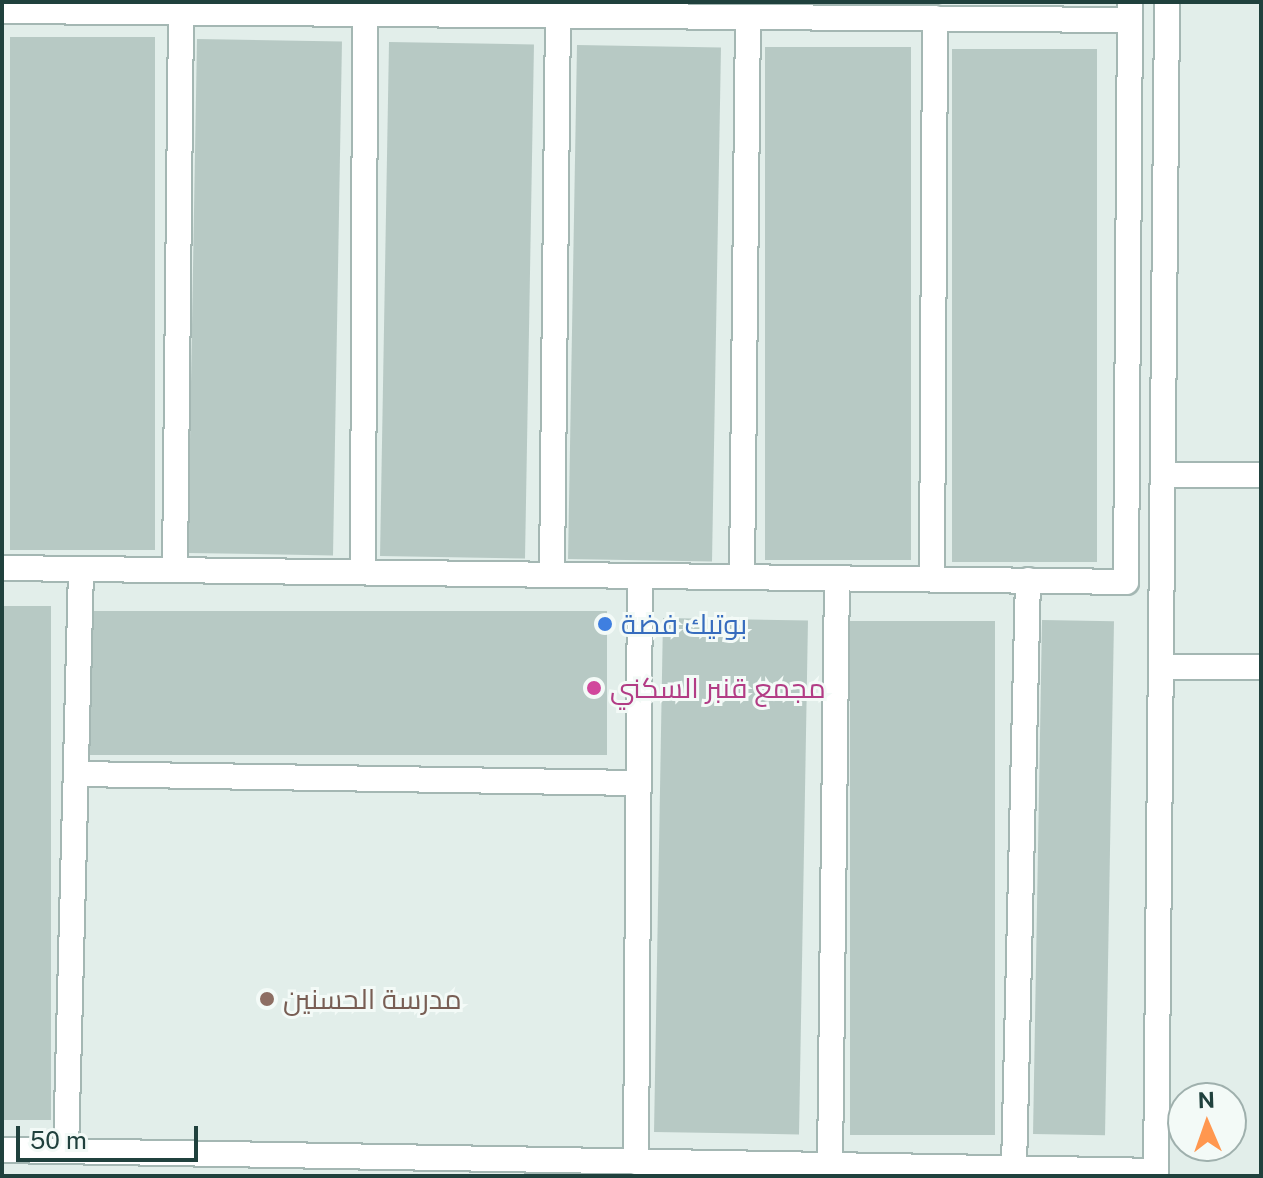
<!DOCTYPE html>
<meta charset="utf-8">
<style>
body{margin:0}
#map{position:relative;width:1263px;height:1178px;overflow:hidden;background:#e2eeea;font-family:"Public Sans",Cairo,sans-serif}
div>[style]{position:absolute}
[style*='--x']{left:calc(var(--x)*1px);top:calc(var(--y)*1px);width:calc(var(--w)*1px);rotate:calc(var(--a)*1deg)}
.building>*{inset:0;background:#b7c9c4;transform-origin:0 0}
.roads{filter:drop-shadow(2px 0 #a4b7b3) drop-shadow(-2px 0 #a4b7b3) drop-shadow(0 2px #a4b7b3) drop-shadow(0 -2px #a4b7b3)}
.minor>*{height:24px;margin:-12px;padding:0 12px;transform-origin:12px;border-radius:12px;background:#fff}
.dots>*{width:22px;height:22px;translate:-50% -50%;box-sizing:border-box;border:4px solid #f3faf7;border-radius:50%}
span{translate:-50% -50%;white-space:nowrap;text-align:center;line-height:1.15;-webkit-text-stroke:6px #f3faf7;paint-order:stroke}
.shop-label{font-size:28px;color:#366cbe}
.left{translate:0 -50%;text-align:left}
.hotel-label{font-size:28px;color:#b23c85}
.education-label{font-size:28px;color:#785e54}
.frame{position:absolute;inset:0;border:4px solid #20413d;pointer-events:none}
.north{position:absolute;left:1167px;top:1082px;width:80px;height:80px;box-sizing:border-box;background:#f3faf7;border:2px solid #9fb0ad;border-radius:50%;rotate:358deg;font-size:22px;font-weight:700;line-height:32px;text-align:center;color:#20413d}
.north::after{content:'';display:block;margin:auto;width:28px;height:36px;background:#ff974f;clip-path:polygon(50% 0,100% 100%,50% 72%,0 100%)}
.scale{position:absolute;left:16px;top:1126px;width:182px;height:36px;box-sizing:border-box;border:4px solid #20413d;border-top:0;padding-left:10px;font-size:24px;line-height:28px;white-space:nowrap;color:#20413d;-webkit-text-stroke:6px #f3faf7;paint-order:stroke}
</style>
<div id="map">
<div class="building">
<i style="left:10px;top:37px;width:145px;height:513px"></i>
<i style="left:197px;top:39px;width:145px;height:514px;rotate:1deg"></i>
<i style="left:389px;top:42px;width:145px;height:514px;rotate:1deg"></i>
<i style="left:577px;top:45px;width:144px;height:514px;rotate:1deg"></i>
<i style="left:765px;top:47px;width:146px;height:513px"></i>
<i style="left:952px;top:49px;width:145px;height:513px"></i>
<i style="left:2px;top:606px;width:49px;height:514px"></i>
<i style="left:90px;top:611px;width:517px;height:144px"></i>
<i style="left:663px;top:618px;width:145px;height:514px;rotate:1deg"></i>
<i style="left:1042px;top:620px;width:72px;height:514px;rotate:1deg"></i>
<i style="left:850px;top:621px;width:145px;height:514px"></i>
</div>
<div class="roads">
<div class="minor">
<i style="--x:2;--y:11;--w:1128;--a:0.46"></i>
<i style="--x:1163;--y:475;--w:98;--a:0"></i>
<i style="--x:2;--y:568;--w:1124;--a:0.71"></i>
<i style="--x:1126;--y:582;--w:580;--a:-89.6"></i>
<i style="--x:175;--y:569;--w:556;--a:-89.38"></i>
<i style="--x:363;--y:571;--w:557;--a:-89.79"></i>
<i style="--x:552;--y:575;--w:560;--a:-89.39"></i>
<i style="--x:742;--y:577;--w:560;--a:-89.39"></i>
<i style="--x:932;--y:579;--w:561;--a:-89.69"></i>
<i style="--x:1161;--y:667;--w:100;--a:0"></i>
<i style="--x:76;--y:774;--w:563;--a:0.92"></i>
<i style="--x:2;--y:1150;--w:1154;--a:1.04"></i>
<i style="--x:66;--y:1151;--w:582;--a:-88.52"></i>
<i style="--x:636;--y:1162;--w:586;--a:-89.61"></i>
<i style="--x:830;--y:1165;--w:587;--a:-89.32"></i>
<i style="--x:1014;--y:1168;--w:588;--a:-88.64"></i>
<i style="--x:1156;--y:1176;--w:1174;--a:-89.46"></i>
</div>
</div>
<div class="dots">
<i style="left:605px;top:624px;background:#3f7fe0"></i>
<i style="left:594px;top:688px;background:#d1479c"></i>
<i style="left:267px;top:999px;background:#8d6e63"></i>
</div>
<div class="shop-label">
<span class="left" style="left:621px;top:624px">بوتيك فضة</span>
</div>
<div class="hotel-label">
<span class="left" style="left:610px;top:688px">مجمع قنبر السكني</span>
</div>
<div class="education-label">
<span class="left" style="left:283px;top:999px">مدرسة الحسنين</span>
</div>
<div class="frame"></div>
<div class="north">N</div>
<div class="scale">50 m</div>
</div>
